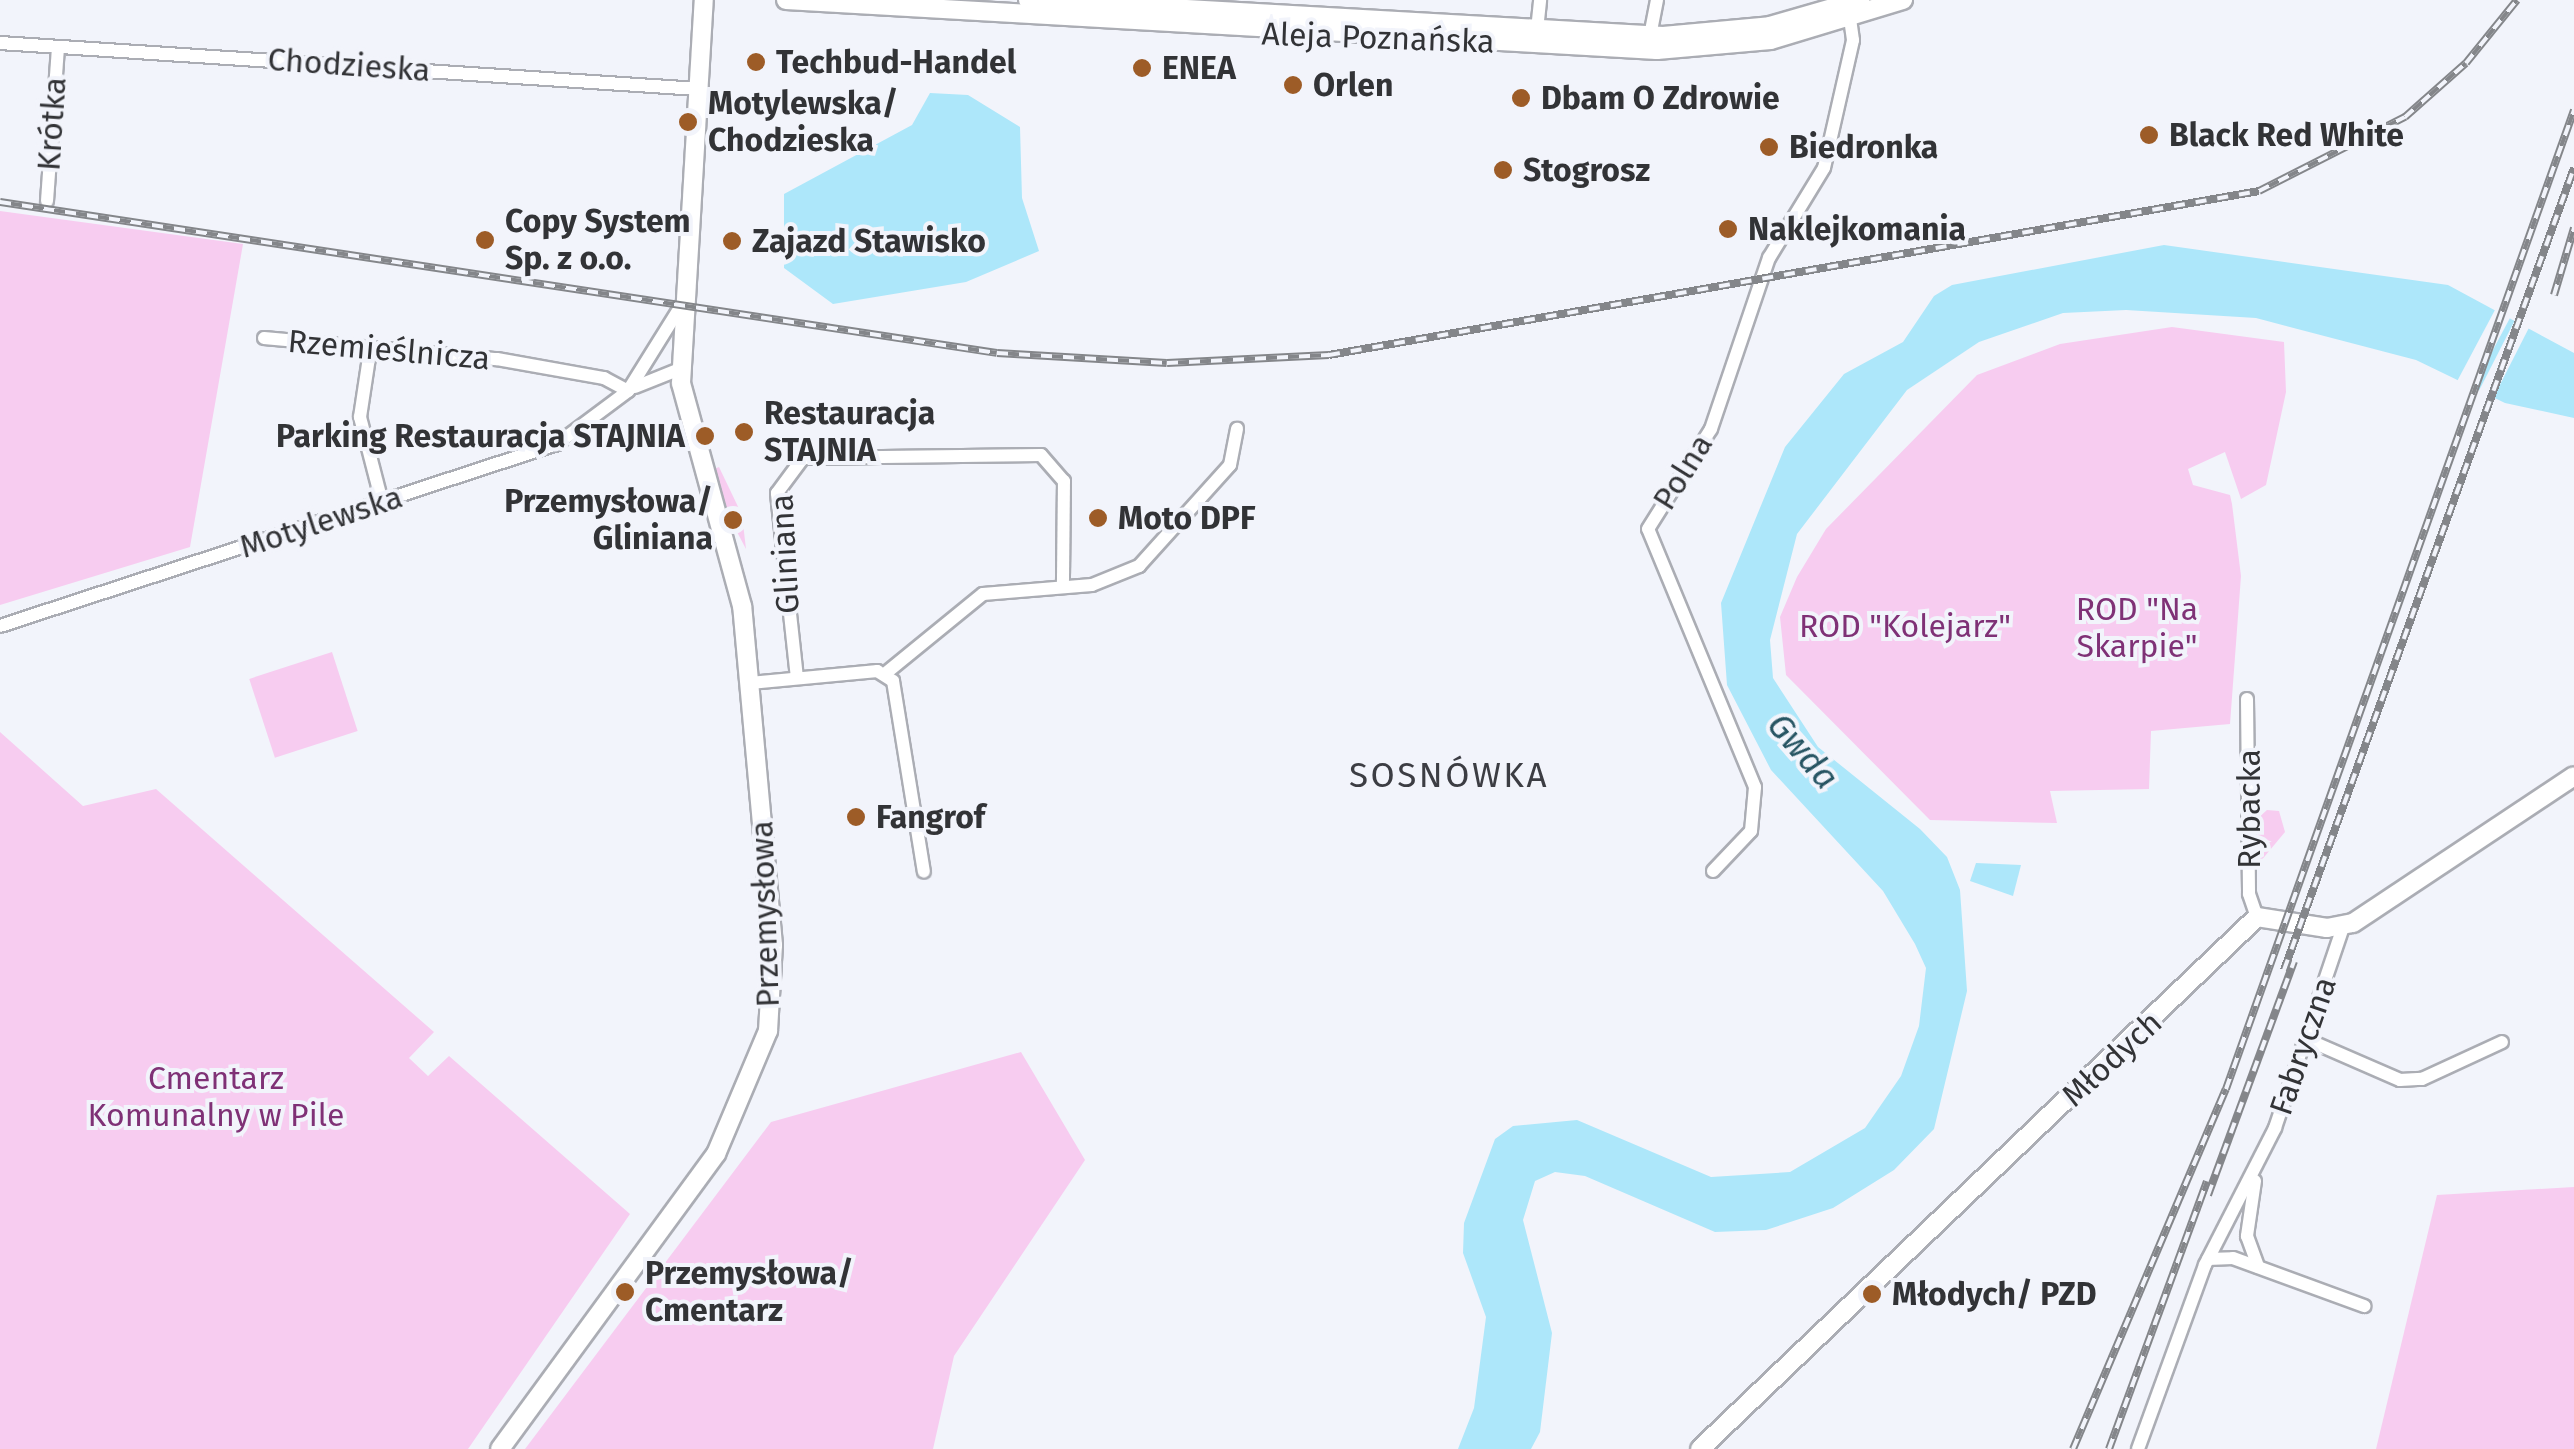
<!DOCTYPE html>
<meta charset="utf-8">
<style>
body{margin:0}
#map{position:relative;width:2574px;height:1449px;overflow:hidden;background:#f2f4fb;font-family:"Fira Sans",sans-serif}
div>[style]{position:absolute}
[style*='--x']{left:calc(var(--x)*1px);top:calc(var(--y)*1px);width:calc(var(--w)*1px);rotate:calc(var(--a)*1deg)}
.green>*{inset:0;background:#f7ccf0;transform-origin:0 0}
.water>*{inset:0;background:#ade7fa}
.pier>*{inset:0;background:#f2f4fb;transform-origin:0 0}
.roads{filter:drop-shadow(2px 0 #abadb4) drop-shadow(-2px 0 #abadb4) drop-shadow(0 2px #abadb4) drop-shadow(0 -2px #abadb4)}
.street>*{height:12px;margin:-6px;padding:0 6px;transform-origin:6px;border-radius:6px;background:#fff}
.secondary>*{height:18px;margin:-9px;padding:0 9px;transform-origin:9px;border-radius:9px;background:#fff}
.rail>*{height:8px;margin-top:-4px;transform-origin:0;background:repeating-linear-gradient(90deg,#f2f4fb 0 11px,#84868a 0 22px);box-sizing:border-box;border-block:2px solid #84868a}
.dots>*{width:28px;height:28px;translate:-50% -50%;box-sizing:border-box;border:5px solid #f2f4fb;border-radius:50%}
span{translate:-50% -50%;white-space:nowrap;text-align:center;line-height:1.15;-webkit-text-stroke:8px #f2f4fb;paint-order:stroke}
.street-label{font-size:32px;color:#323336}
.poi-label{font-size:32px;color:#323336;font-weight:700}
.left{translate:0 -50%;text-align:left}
.right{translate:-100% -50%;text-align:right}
.park-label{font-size:32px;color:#7f3176}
.water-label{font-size:35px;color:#265462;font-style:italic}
.neighbourhood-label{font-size:35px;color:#3c3d43;letter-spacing:2.5px}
</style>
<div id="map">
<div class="green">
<i style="clip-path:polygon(0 211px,243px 244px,190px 547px,0 605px)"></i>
<i style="clip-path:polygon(2172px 327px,2284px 342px,2286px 392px,2266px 485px,2241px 499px,2225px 452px,2188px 469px,2193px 485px,2230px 495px,2232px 504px,2241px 576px,2230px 724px,2151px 731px,2149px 789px,2050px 791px,2057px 823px,1930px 820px,1786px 675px,1780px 617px,1797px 577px,1826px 529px,1977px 375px,2060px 344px)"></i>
<i style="clip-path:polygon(719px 467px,742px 515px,746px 549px,714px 488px,709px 471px)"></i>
<i style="left:332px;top:652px;width:83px;height:87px;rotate:72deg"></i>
<i style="clip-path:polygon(0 732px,83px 806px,156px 789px,434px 1032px,409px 1058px,428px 1076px,449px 1056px,630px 1214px,468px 1449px,0 1449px)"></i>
<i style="clip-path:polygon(2267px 810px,2279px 811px,2285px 832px,2255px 868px,2257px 819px)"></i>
<i style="clip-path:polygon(1021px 1052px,1085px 1160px,954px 1356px,933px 1449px,525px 1449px,771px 1122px)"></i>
<i style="clip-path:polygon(2574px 1187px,2574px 1449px,2376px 1449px,2437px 1195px)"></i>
</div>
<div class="water">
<i style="clip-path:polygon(930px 93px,968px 95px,1020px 127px,1022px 198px,1039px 251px,966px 282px,833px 304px,784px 268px,784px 194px,912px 125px)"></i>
<i style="clip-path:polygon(2164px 245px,2448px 285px,2574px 353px,2574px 418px,2505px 403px,2416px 360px,2256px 318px,2126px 310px,2063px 313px,1979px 342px,1907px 390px,1797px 534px,1770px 640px,1773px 678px,1818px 747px,1920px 829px,1947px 857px,1960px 890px,1967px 991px,1934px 1129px,1894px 1170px,1833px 1208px,1766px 1230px,1715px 1232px,1585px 1176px,1555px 1172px,1535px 1181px,1523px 1220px,1552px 1333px,1540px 1432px,1531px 1449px,1458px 1449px,1474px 1408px,1486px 1317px,1463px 1253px,1464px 1223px,1495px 1139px,1513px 1126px,1577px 1120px,1711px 1177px,1790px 1172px,1865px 1128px,1901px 1076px,1919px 1026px,1926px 968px,1915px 944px,1883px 891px,1771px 770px,1727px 685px,1721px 603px,1785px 447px,1844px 374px,1903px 342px,1934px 296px,1952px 285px)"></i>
<i style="clip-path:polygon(1976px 863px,2021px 865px,2013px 896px,1970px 881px)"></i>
</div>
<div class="pier">
<i style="left:2496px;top:308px;width:17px;height:88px;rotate:28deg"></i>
<i style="left:2516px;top:318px;width:16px;height:85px;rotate:27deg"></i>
</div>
<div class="roads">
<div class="street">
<i style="--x:1537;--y:30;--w:30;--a:-84"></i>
<i style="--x:1650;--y:36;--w:37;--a:-79"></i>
<i style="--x:0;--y:43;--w:700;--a:3.77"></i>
<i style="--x:47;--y:201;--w:154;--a:-85.9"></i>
<i style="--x:264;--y:338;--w:234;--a:5.2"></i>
<i style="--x:497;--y:359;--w:109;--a:10.1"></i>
<i style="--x:604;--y:378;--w:27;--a:28"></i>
<i style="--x:370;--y:351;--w:67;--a:98.6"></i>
<i style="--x:360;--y:417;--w:88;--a:75.5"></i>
<i style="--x:635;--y:387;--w:48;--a:-21.8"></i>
<i style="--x:0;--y:626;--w:586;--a:-18.09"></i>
<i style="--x:557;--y:444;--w:89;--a:-36.7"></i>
<i style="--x:628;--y:391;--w:100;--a:-58.1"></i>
<i style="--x:886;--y:673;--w:125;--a:-39.2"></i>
<i style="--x:983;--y:594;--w:109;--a:-4.7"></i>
<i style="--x:1092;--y:585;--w:51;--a:-22"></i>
<i style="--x:1139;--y:566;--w:136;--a:-48"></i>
<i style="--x:1230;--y:465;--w:37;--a:-79"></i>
<i style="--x:797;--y:678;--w:186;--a:-96.2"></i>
<i style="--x:777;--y:493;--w:44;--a:-53.4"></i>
<i style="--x:803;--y:458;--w:238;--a:-0.7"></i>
<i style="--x:1041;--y:455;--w:35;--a:49"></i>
<i style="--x:1064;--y:481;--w:104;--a:90.6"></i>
<i style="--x:750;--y:683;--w:128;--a:-5.4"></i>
<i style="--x:877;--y:671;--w:19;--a:32"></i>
<i style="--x:893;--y:681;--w:193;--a:80.8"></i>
<i style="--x:2247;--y:699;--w:195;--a:89.4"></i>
<i style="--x:2249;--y:894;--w:24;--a:71"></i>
<i style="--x:1713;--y:871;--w:55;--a:-46.5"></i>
<i style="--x:1751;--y:831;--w:44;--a:-84.8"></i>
<i style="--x:1755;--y:787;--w:279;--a:-112.5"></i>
<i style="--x:1648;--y:529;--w:118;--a:-57.8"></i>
<i style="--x:1711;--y:429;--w:181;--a:-71.3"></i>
<i style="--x:1769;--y:258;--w:105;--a:-58.6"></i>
<i style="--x:1824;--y:168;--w:131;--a:-77.2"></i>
<i style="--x:1853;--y:40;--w:29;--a:-98"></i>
<i style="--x:2308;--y:1040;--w:100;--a:23.5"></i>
<i style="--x:2400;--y:1080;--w:22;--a:-3"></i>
<i style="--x:2422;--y:1079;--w:88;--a:-24.8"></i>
<i style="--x:2255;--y:1181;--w:56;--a:98.3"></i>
<i style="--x:2247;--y:1236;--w:33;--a:70"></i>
<i style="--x:2208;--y:1259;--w:25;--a:-2"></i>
<i style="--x:2233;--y:1258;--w:140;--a:20.1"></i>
<i style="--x:2138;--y:1449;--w:196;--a:-70"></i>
<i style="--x:2205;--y:1265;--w:154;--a:-62.9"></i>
<i style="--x:2275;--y:1128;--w:212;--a:-71.3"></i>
</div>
<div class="secondary">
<i style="--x:786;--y:0;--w:872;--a:3.29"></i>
<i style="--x:1657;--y:50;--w:114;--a:-5"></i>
<i style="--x:1771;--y:40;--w:138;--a:-16.9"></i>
<i style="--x:1028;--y:0;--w:636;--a:3.24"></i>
<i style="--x:1663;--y:36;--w:107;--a:-5.3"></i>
<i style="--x:1770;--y:26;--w:94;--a:-16.1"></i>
<i style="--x:500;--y:1449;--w:366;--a:-53.8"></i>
<i style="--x:716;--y:1154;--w:134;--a:-67.1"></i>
<i style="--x:768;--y:1031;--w:86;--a:-86.7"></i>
<i style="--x:773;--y:945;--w:340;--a:-95.2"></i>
<i style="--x:742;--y:606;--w:231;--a:-105.3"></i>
<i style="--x:681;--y:383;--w:384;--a:-86.6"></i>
<i style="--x:1700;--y:1449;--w:770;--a:-43.68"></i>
<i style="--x:2257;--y:917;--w:71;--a:8.9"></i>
<i style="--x:2327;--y:928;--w:26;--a:-11"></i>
<i style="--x:2353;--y:923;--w:265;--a:-33.6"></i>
</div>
</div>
<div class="rail">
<i style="--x:0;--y:202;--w:1008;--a:8.61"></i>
<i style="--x:997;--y:353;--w:170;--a:3.4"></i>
<i style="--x:1167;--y:363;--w:162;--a:-2.8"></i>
<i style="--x:1329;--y:355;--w:944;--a:-10"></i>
<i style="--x:2259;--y:191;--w:164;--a:-26.9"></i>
<i style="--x:2405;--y:117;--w:81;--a:-41.5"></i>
<i style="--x:2466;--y:63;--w:81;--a:-51"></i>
<i style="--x:2554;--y:295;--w:70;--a:-73.4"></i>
<i style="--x:2284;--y:970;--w:853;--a:-70.12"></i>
<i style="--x:2208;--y:1195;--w:249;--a:-69.8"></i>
<i style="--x:2073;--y:1449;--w:391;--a:-67"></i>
<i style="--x:2226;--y:1089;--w:1039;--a:-70.43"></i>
<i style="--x:2109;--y:1449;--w:285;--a:-69.9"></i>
</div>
<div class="dots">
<i style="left:756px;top:62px;background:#9d5c27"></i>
<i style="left:1142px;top:68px;background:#9d5c27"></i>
<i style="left:1293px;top:85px;background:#9d5c27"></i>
<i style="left:1521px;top:98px;background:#9d5c27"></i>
<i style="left:688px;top:122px;background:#9d5c27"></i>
<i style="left:2149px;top:135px;background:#9d5c27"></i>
<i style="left:1769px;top:147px;background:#9d5c27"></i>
<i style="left:1503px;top:170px;background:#9d5c27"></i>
<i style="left:1728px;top:229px;background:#9d5c27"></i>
<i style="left:485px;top:240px;background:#9d5c27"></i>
<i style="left:732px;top:241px;background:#9d5c27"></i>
<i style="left:744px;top:432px;background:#9d5c27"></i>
<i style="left:705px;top:436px;background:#9d5c27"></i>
<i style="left:1098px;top:518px;background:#9d5c27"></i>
<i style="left:733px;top:520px;background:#9d5c27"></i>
<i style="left:856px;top:817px;background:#9d5c27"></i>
<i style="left:625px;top:1292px;background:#9d5c27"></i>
<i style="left:1872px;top:1294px;background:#9d5c27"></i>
</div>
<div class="street-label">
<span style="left:1378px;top:38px;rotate:2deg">Aleja Poznańska</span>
<span style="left:349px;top:65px;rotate:4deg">Chodzieska</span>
<span style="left:52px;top:124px;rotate:-86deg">Krótka</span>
<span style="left:389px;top:350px;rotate:5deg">Rzemieślnicza</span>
<span style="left:1683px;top:472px;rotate:-58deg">Polna</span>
<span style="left:321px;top:522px;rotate:-18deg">Motylewska</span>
<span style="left:785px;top:554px;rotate:-93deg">Gliniana</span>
<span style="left:2249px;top:809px;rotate:-90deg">Rybacka</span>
<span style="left:765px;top:914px;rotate:-92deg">Przemysłowa</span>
<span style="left:2303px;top:1046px;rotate:-71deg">Fabryczna</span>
<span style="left:2112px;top:1059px;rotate:-43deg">Młodych</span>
</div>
<div class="poi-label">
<span class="left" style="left:776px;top:62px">Techbud-Handel</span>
<span class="left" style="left:1162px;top:68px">ENEA</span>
<span class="left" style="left:1313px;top:85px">Orlen</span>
<span class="left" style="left:1541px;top:98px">Dbam O Zdrowie</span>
<span class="left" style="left:708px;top:122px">Motylewska/<br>Chodzieska</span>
<span class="left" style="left:2169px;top:135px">Black Red White</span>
<span class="left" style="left:1789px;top:147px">Biedronka</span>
<span class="left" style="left:1523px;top:170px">Stogrosz</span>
<span class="left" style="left:505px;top:240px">Copy System<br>Sp. z o.o.</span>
<span class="left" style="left:1748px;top:229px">Naklejkomania</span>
<span class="left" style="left:752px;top:241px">Zajazd Stawisko</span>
<span class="left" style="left:764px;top:432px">Restauracja<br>STAJNIA</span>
<span class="right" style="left:685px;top:436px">Parking Restauracja STAJNIA</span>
<span class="right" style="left:713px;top:520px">Przemysłowa/<br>Gliniana</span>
<span class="left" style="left:1118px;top:518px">Moto DPF</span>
<span class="left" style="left:876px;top:817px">Fangrof</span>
<span class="left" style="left:645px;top:1292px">Przemysłowa/<br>Cmentarz</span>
<span class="left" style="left:1892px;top:1294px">Młodych/ PZD</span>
</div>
<div class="park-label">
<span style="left:2137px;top:628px">ROD "Na<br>Skarpie"</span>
<span style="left:1905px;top:626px">ROD "Kolejarz"</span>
<span style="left:216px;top:1097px">Cmentarz<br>Komunalny w Pile</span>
</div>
<div class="water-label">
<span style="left:1803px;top:751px;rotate:49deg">Gwda</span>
</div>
<div class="neighbourhood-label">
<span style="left:1449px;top:775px">SOSNÓWKA</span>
</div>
</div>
